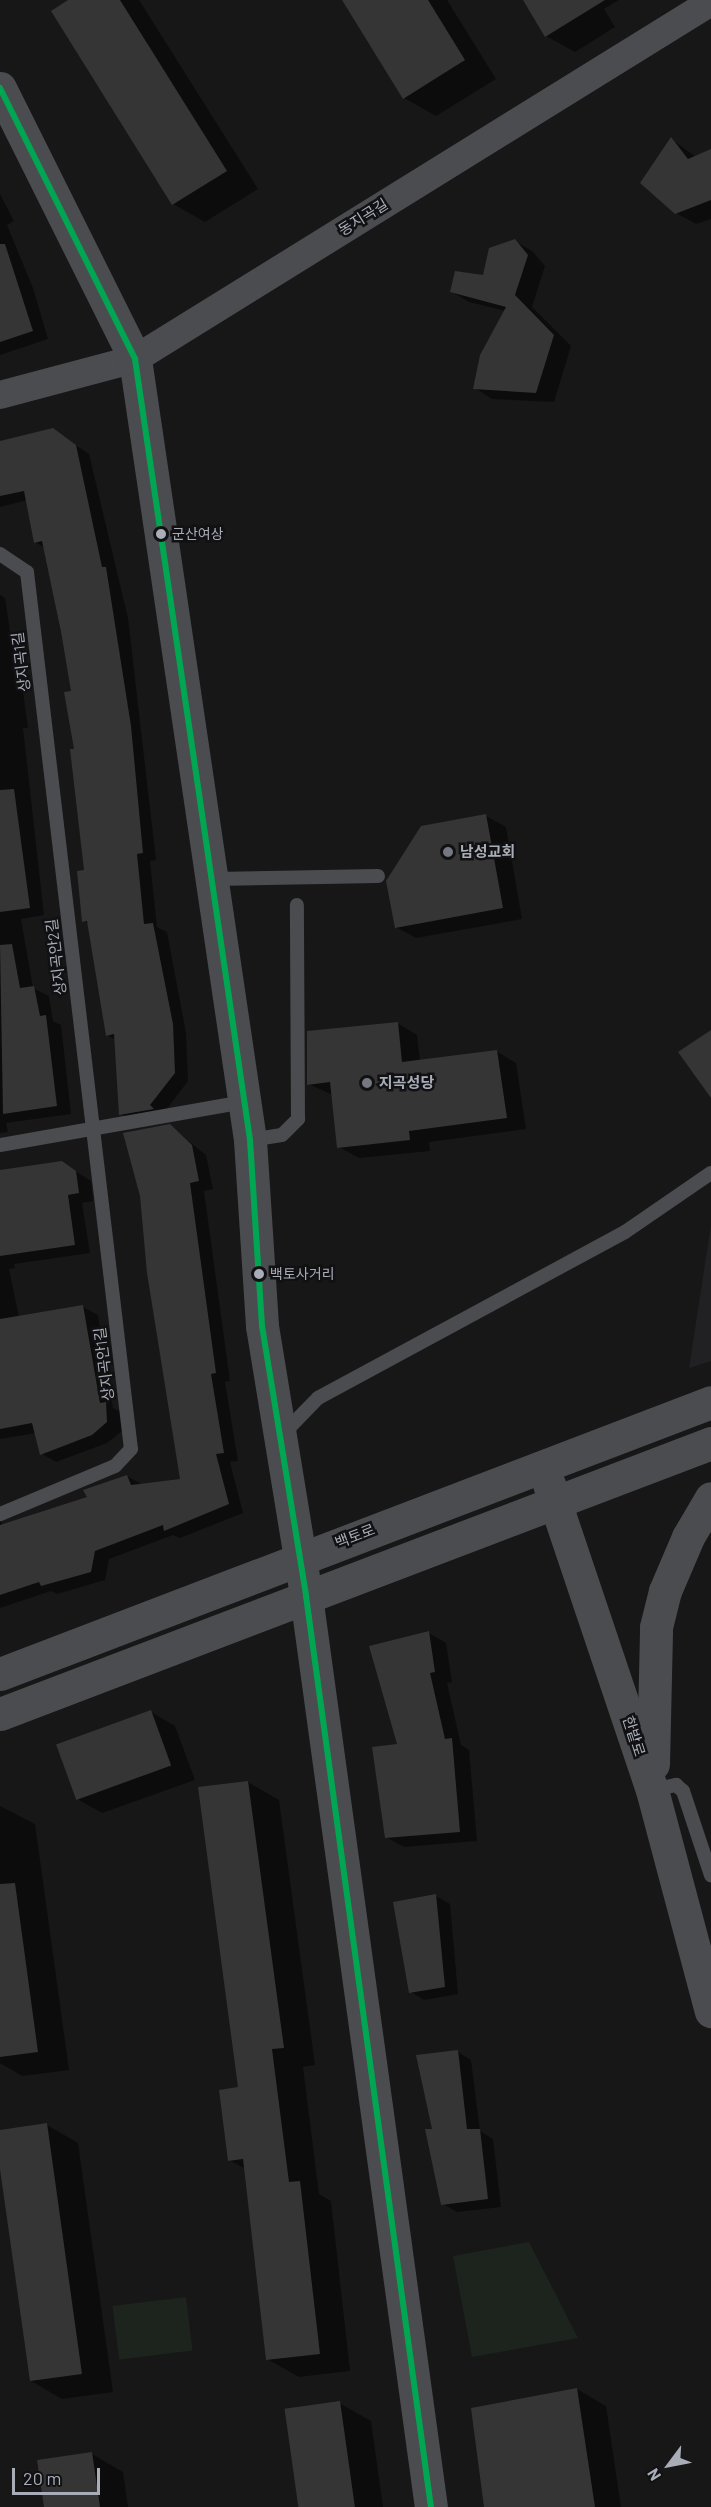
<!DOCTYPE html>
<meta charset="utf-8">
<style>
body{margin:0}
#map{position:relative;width:711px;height:2507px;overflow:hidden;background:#171717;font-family:Barlow,"Noto Sans KR",sans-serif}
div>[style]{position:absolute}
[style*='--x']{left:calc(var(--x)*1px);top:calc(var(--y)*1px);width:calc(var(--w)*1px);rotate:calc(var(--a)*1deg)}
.built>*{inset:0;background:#212123}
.green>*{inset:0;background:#1d241e;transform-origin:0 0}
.shadow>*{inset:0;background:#0007}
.building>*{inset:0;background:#353536;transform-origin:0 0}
.service>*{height:14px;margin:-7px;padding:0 7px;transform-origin:7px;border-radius:7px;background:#4b4c50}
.minor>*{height:28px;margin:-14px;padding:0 14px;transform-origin:14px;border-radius:14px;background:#4b4c50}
.tertiary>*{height:33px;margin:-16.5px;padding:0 16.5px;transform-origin:16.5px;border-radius:16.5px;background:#4b4c50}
.bus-1>*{height:6px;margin:-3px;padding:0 3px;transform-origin:3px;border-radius:3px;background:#00a651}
.dots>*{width:16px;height:16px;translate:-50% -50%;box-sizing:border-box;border:3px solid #111113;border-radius:50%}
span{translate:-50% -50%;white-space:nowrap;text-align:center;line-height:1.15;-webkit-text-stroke:5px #111113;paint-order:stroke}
.bus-label{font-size:14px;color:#a8adb8}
.left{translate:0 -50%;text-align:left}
.street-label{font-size:15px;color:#a8adb8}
.poi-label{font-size:15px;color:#a8adb8;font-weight:700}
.north{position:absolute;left:639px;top:2435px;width:60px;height:60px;-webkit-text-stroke:4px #111113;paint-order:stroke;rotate:238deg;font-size:16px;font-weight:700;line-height:24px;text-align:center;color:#a8adb8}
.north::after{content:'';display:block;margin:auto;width:21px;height:27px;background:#a8adb8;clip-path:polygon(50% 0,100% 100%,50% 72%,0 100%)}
.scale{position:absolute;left:12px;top:2468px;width:88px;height:27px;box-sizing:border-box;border:3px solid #a8adb8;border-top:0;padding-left:8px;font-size:18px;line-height:21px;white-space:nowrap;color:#a8adb8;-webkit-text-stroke:4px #111113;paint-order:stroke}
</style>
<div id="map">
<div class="built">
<i style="clip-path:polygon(711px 1225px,711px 1361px,689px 1368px)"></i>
</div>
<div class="green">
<i style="clip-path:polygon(529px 2242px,578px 2338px,472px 2357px,453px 2256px)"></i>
<i style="left:186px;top:2297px;width:54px;height:74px;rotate:83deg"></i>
</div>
<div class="shadow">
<i style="clip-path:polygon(71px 0,139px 0,258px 189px,205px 222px,173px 204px)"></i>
<i style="clip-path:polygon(344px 0,447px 0,496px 79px,436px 116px,404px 98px)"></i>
<i style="clip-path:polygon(524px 0,619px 0,604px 9px,615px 27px,575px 52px,546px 36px)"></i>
<i style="clip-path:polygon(671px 139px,696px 157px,711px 151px,711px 219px,696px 224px,676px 213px)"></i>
<i style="clip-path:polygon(0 194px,14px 221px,7px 225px,33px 288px,48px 339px,0 355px)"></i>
<i style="clip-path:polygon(515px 241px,532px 251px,545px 266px,532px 307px,571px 346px,554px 402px,492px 399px,475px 388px,506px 311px,469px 302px,452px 292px,484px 277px)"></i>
<i style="clip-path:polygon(53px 430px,89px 454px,128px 618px,156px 860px,150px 861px,157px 927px,167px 932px,186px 1033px,188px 1081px,163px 1114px,135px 1122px,121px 1114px,116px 1040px,107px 1035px,90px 924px,83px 921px,85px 871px,72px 692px,45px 548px,35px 542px,28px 500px,0 507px,0 443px)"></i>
<i style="clip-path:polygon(0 595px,5px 598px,13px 650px,20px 654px,25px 684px,22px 684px,28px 728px,23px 728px,44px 915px,21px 919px,33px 988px,49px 996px,53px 1021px,61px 1025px,71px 1114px,6px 1123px,8px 1132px,0 1133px)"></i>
<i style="clip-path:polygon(486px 816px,506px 827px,522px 919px,416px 938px,396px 927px)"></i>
<i style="clip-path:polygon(397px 1023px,417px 1035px,420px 1061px,496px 1051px,516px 1063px,526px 1129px,429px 1142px,430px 1151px,359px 1158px,339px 1147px,333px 1095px,308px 1084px)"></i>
<i style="clip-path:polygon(170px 1126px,206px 1155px,213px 1189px,204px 1191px,230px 1381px,225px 1382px,238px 1461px,230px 1462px,243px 1513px,180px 1538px,173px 1535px,109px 1559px,105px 1580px,57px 1594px,51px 1591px,0 1608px,0 1513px,2px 1526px,89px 1498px,127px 1476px,143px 1485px,182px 1480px)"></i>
<i style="clip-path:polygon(61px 1162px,91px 1181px,93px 1201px,82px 1203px,90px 1253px,14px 1264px,15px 1268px,9px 1269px,19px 1317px,83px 1307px,98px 1315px,113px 1408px,121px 1412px,122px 1431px,107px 1443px,56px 1462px,42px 1454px,36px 1433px,0 1439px,0 1177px)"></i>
<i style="clip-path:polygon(429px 1633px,446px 1643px,452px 1682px,447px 1683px,461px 1745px,469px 1750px,477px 1841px,404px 1847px,386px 1837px,399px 1745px)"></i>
<i style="clip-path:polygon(151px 1712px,175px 1726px,195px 1780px,102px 1813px,77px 1799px)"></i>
<i style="clip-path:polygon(248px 1782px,279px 1800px,315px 2065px,303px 2067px,319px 2194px,331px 2201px,350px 2371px,299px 2377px,267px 2359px,246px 2169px,229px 2160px,240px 2089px)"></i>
<i style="clip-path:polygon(0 1806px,35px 1824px,69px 2070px,22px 2076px,0 2063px)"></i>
<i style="clip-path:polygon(436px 1896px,450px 1904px,458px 1994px,424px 2000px,411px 1992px)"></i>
<i style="clip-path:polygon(458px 2052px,471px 2060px,480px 2131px,493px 2139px,501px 2207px,457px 2212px,443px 2204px,434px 2131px)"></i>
<i style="clip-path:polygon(47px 2125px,78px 2143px,113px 2392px,62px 2399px,31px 2381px,0 2159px,0 2131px)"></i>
<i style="clip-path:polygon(577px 2389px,606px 2406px,621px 2507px,486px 2507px)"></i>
<i style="clip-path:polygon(339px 2403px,371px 2421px,383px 2507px,300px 2507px)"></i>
<i style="clip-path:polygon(92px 2454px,123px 2472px,128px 2507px,45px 2507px)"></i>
</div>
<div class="building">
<i style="clip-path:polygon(68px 0,120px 0,227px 171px,172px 205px,51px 11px)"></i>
<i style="clip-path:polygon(342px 0,428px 0,465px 60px,403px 99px)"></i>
<i style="clip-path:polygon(523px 0,605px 0,545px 37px)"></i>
<i style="clip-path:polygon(671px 137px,688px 159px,711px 149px,711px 200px,675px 214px,640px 183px)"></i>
<i style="clip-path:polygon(515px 239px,528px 255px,515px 295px,554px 335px,536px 393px,473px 389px,480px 355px,506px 307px,450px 292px,455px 271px,483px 275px,489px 248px)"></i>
<i style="clip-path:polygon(0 244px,5px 244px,33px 331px,0 342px)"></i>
<i style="clip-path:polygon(53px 428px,76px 445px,102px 567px,106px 567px,131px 726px,143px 853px,137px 854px,144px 924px,153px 923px,173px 1024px,175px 1073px,150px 1105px,154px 1109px,119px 1115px,114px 1034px,106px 1036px,87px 921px,82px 922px,77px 871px,84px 870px,70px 749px,74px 749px,64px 692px,71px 691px,61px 632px,42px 541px,34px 543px,24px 491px,0 496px,0 441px)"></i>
<i style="clip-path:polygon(14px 789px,30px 908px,0 912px,0 790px)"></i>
<i style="clip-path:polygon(486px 814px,503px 908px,395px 928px,386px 881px,421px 826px)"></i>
<i style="clip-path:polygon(12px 944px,20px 988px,34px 986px,40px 1016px,46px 1015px,57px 1106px,3px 1114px,0 945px)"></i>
<i style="clip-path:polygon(398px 1022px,402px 1062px,497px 1050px,507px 1118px,409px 1131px,410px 1140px,337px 1148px,330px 1082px,307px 1085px,307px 1031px)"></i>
<i style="clip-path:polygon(711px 1030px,711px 1098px,678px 1052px)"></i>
<i style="clip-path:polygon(170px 1124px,192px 1145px,199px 1181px,190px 1183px,216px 1373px,211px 1374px,224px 1453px,216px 1454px,229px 1504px,164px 1531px,163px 1525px,95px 1551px,91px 1572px,41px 1586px,39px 1582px,0 1595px,0 1525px,87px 1497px,83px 1490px,127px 1475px,131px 1485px,180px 1479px,147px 1273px,140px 1196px,123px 1133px)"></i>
<i style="clip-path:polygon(62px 1161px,76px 1171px,79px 1193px,68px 1195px,75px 1245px,0 1256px,0 1170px)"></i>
<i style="clip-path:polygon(83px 1305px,100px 1403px,106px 1402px,107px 1422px,92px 1435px,40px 1455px,32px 1423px,0 1429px,0 1319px)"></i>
<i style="clip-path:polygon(429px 1631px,435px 1672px,430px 1673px,445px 1739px,452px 1738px,460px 1832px,385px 1838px,372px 1747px,397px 1744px,369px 1646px)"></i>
<i style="left:151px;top:1710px;width:59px;height:101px;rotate:70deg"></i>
<i style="clip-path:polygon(248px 1781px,284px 2048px,272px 2049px,289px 2182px,300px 2181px,320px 2354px,266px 2360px,243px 2159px,228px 2161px,219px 2090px,238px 2087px,198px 1787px)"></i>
<i style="clip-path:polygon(15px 1883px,38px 2052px,0 2057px,0 1884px)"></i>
<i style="clip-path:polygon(436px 1894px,445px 1987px,409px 1993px,393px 1902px)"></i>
<i style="clip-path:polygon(458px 2050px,467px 2129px,480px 2129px,488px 2199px,441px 2205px,425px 2129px,432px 2129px,416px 2055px)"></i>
<i style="clip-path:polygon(47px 2123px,82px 2374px,30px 2381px,0 2169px,0 2130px)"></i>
<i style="clip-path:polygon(577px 2388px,595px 2507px,484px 2507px,471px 2408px)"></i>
<i style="left:340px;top:2401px;width:107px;height:56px;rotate:82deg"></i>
<i style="clip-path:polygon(92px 2452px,100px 2507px,44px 2507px,37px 2460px)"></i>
</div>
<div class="service">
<i style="--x:0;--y:554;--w:32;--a:34"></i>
<i style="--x:27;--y:572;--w:883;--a:83.24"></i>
<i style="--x:131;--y:1449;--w:23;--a:133"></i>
<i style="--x:115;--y:1466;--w:125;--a:157.3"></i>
<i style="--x:213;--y:879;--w:165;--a:-1"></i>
<i style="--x:250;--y:1140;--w:32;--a:-9"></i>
<i style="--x:282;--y:1135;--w:23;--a:-45"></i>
<i style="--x:298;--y:1119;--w:214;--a:-90.3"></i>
<i style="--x:0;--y:1145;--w:249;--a:-10"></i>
<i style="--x:283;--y:1434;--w:50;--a:-45.8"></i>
<i style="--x:318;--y:1398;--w:349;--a:-28.4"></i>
<i style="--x:625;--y:1232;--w:104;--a:-34.5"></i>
<i style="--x:652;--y:1790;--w:25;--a:-12"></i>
<i style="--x:676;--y:1785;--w:9;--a:41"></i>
<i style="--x:683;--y:1791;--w:89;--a:71.6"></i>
</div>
<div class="minor">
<i style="--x:0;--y:395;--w:140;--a:-14.9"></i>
<i style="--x:135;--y:359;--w:678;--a:-31.79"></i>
</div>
<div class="tertiary">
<i style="--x:0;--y:88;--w:303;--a:63.5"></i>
<i style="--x:135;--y:359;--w:789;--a:81.62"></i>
<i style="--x:250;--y:1140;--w:186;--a:86.3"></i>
<i style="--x:262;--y:1326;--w:274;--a:80.7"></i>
<i style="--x:306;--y:1596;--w:920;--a:82.19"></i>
<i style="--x:549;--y:1484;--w:323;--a:71.4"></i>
<i style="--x:652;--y:1790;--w:229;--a:75.1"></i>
<i style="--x:0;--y:1674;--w:761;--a:-20.93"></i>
<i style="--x:0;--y:1714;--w:761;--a:-20.86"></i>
<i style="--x:653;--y:1764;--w:137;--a:-88.7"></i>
<i style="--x:656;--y:1627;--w:37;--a:-76"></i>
<i style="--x:665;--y:1591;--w:59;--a:-66.9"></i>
<i style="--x:688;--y:1537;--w:45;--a:-59.5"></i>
</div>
<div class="bus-1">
<i style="--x:0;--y:88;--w:303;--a:63.5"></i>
<i style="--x:135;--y:359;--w:789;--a:81.62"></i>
<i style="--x:250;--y:1140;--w:186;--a:86.3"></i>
<i style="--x:262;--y:1326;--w:274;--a:80.7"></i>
<i style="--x:306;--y:1596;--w:920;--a:82.19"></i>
</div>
<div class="dots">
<i style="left:161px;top:534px;background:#a8adb8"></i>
<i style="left:448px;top:852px;background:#757880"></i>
<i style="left:367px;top:1083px;background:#757880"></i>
<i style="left:259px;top:1274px;background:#a8adb8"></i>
</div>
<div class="bus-label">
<span class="left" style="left:172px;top:534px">군산여상</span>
<span class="left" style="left:270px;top:1274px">백토사거리</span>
</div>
<div class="street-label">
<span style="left:363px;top:217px;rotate:-32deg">동지곡길</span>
<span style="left:21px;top:662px;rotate:-97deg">상지곡1길</span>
<span style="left:56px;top:957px;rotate:-97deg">상지곡안2길</span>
<span style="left:104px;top:1364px;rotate:-97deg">상지곡안1길</span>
<span style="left:355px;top:1536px;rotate:-21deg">백토로</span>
<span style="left:634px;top:1736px;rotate:72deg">한밭로</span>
</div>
<div class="poi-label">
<span class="left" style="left:460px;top:852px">남성교회</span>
<span class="left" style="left:379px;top:1083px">지곡성당</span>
</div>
<div class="north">N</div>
<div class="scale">20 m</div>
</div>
